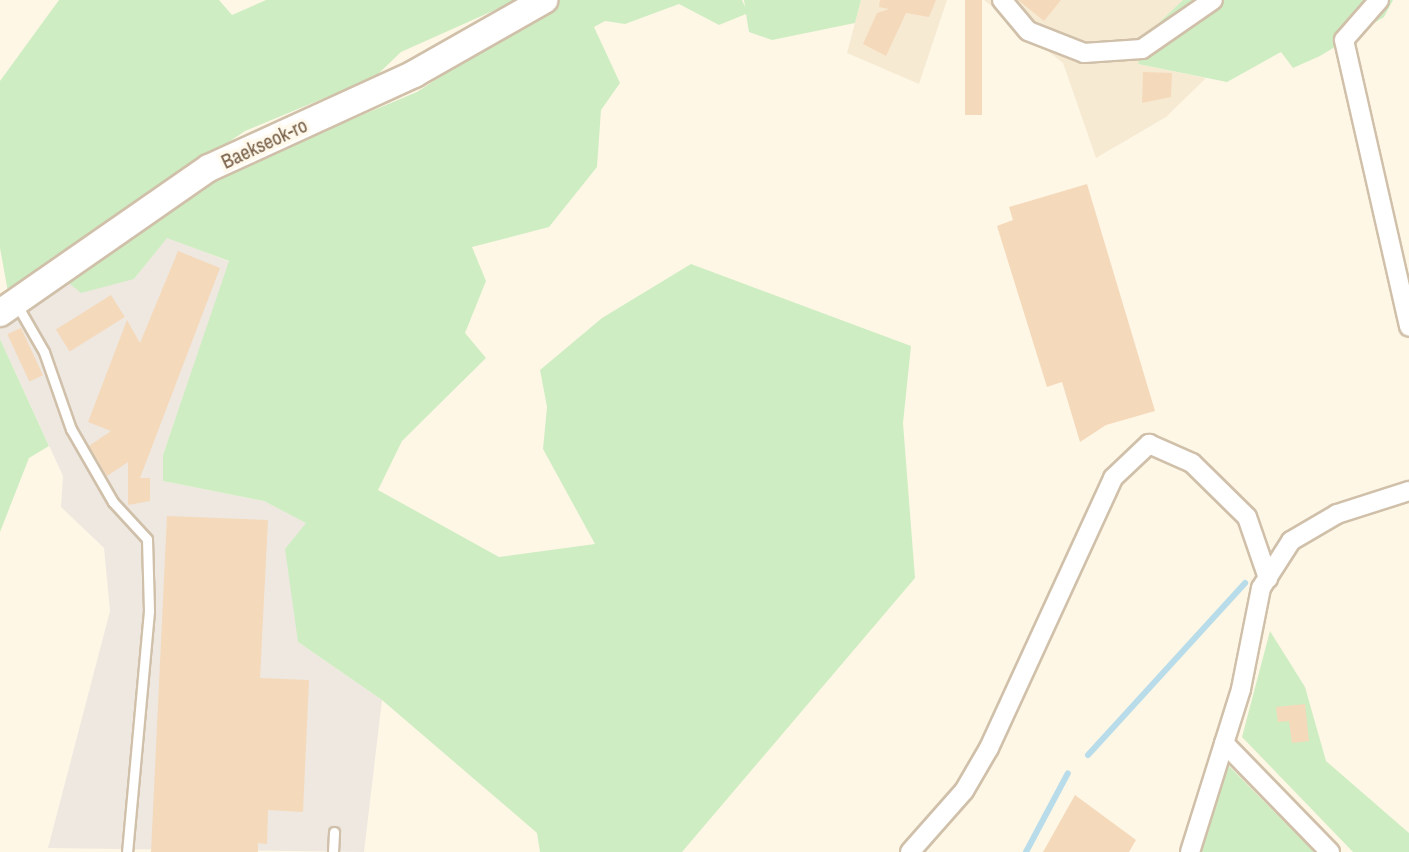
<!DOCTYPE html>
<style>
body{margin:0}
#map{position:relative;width:1409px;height:852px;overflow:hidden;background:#fef7e6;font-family:"Archivo Narrow",sans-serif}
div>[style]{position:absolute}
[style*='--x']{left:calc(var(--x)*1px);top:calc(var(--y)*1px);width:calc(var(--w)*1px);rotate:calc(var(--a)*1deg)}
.residential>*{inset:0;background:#f6ead3}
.industrial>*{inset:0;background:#eee8e0}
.green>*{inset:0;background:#cfedc3}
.stream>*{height:6px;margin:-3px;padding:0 3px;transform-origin:3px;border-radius:3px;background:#b8dce9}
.building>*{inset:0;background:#f5d9bb;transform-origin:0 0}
.roads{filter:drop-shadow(2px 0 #d0c0aa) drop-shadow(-2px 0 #d0c0aa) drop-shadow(0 2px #d0c0aa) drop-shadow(0 -2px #d0c0aa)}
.lane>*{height:9px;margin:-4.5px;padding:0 4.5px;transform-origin:4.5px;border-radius:4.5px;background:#fff}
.street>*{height:18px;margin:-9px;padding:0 9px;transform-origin:9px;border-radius:9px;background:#fff}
.secondary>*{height:26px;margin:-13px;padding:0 13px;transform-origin:13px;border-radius:13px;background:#fff}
span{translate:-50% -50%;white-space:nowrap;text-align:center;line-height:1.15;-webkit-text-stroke:7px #fffaed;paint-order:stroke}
.street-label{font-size:20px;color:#796048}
</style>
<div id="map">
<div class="residential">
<i style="clip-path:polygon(861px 0,947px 0,919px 84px,847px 53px)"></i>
<i style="clip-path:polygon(984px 0,1183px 0,1146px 35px,1138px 64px,1206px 78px,1166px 117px,1096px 158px,1063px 63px)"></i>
</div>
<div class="industrial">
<i style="clip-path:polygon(167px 237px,230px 262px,163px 455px,163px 481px,264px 501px,307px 523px,298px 642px,382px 700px,364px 852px,48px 848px,110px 611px,104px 548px,61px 507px,63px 476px,0 339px,0 325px,65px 280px,134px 279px)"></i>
</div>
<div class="green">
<i style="clip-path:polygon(59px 0,219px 0,232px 15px,266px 0,517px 0,401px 52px,375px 77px,245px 131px,8px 292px,0 248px,0 81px)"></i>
<i style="clip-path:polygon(557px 0,742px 0,745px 7px,744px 0,861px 0,855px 23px,772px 40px,749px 32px,746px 14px,719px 25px,679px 4px,625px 24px,605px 21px,594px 27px,620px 83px,601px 110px,597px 167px,549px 227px,472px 247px,486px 281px,465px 333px,486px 358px,402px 441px,378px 490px,499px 557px,595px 544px,543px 449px,547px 407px,540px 370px,602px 318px,691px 264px,911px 346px,903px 423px,915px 578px,682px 852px,540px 852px,537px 833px,382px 700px,298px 642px,285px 549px,306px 523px,264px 501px,163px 481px,163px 455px,229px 261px,167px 238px,134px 279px,81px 293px,65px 280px,238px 167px,417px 92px)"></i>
<i style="clip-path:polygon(1183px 0,1393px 0,1384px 17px,1320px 56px,1293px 68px,1281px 52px,1227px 82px,1138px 64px,1146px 35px)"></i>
<i style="clip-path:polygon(0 339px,49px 446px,29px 458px,0 532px)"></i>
<i style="clip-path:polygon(1270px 631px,1305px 687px,1326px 761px,1409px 833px,1409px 852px,1353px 852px,1242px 737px)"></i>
<i style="clip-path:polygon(1228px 765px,1314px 852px,1198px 852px)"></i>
</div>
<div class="stream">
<i style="--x:1088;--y:755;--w:233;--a:-47.6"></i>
<i style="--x:1026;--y:852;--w:89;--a:-62"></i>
</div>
<div class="building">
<i style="clip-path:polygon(880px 0,936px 0,929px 17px,906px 13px,886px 56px,863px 44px,877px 13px,889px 9px,879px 7px)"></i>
<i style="left:965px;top:0;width:17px;height:115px"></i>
<i style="clip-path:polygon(1018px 0,1061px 0,1044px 21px)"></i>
<i style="clip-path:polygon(1143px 72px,1172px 73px,1171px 97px,1142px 103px)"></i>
<i style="clip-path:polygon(1087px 184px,1155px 411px,1106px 425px,1080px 442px,1062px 382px,1047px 387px,997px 226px,1013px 220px,1009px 207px)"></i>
<i style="clip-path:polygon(178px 251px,220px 268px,140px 478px,150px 478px,150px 501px,128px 505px,128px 462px,107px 476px,89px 446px,111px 431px,88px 422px,127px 320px,140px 343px)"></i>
<i style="left:111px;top:295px;width:26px;height:65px;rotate:58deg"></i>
<i style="left:21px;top:328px;width:52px;height:15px;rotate:65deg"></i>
<i style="clip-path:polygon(167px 516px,268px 520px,260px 678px,309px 680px,303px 812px,268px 810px,267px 844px,258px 843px,258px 852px,151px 852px)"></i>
<i style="clip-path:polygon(1305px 704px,1309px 741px,1292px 743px,1289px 721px,1278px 722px,1276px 707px)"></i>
<i style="clip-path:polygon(1075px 795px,1136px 840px,1129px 852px,1043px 852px)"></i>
</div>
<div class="roads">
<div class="lane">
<i style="--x:17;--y:305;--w:54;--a:60.1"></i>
<i style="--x:44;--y:352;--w:82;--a:70.7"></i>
<i style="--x:71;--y:429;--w:84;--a:60.1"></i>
<i style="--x:113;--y:502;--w:50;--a:47.4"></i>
<i style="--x:147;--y:539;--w:72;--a:88.4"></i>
<i style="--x:149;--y:611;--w:242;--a:95.2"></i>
<i style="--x:333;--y:852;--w:20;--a:-87"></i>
</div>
<div class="street">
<i style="--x:1002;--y:0;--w:40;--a:50"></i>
<i style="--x:1028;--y:31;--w:60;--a:21.4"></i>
<i style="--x:1084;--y:53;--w:58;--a:-3.9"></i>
<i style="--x:1142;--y:49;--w:86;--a:-34.6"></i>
<i style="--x:1379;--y:0;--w:53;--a:131.2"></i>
<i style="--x:1344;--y:40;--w:294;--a:77.2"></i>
<i style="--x:1224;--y:743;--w:152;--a:45.8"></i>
<i style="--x:910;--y:852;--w:81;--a:-48.5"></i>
<i style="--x:964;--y:791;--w:50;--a:-59.8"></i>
<i style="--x:989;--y:748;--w:297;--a:-65.3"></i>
<i style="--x:1113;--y:478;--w:50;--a:-43.4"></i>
<i style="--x:1149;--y:444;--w:47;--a:23.8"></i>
<i style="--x:1192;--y:463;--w:77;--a:44.5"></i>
<i style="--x:1247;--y:517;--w:65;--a:71"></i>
<i style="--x:1190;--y:852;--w:171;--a:-72.6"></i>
<i style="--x:1241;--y:689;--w:103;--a:-78.8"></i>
<i style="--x:1261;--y:588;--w:56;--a:-57.4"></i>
<i style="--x:1291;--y:541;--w:53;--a:-30.4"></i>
<i style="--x:1337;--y:514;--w:76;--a:-17.7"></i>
</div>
<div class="secondary">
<i style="--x:0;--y:313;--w:254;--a:-34.8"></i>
<i style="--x:209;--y:168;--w:226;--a:-24.6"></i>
<i style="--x:414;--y:74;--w:150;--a:-29.6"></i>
</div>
</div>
<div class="street-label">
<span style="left:264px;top:143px;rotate:-25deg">Baekseok-ro</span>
</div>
</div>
